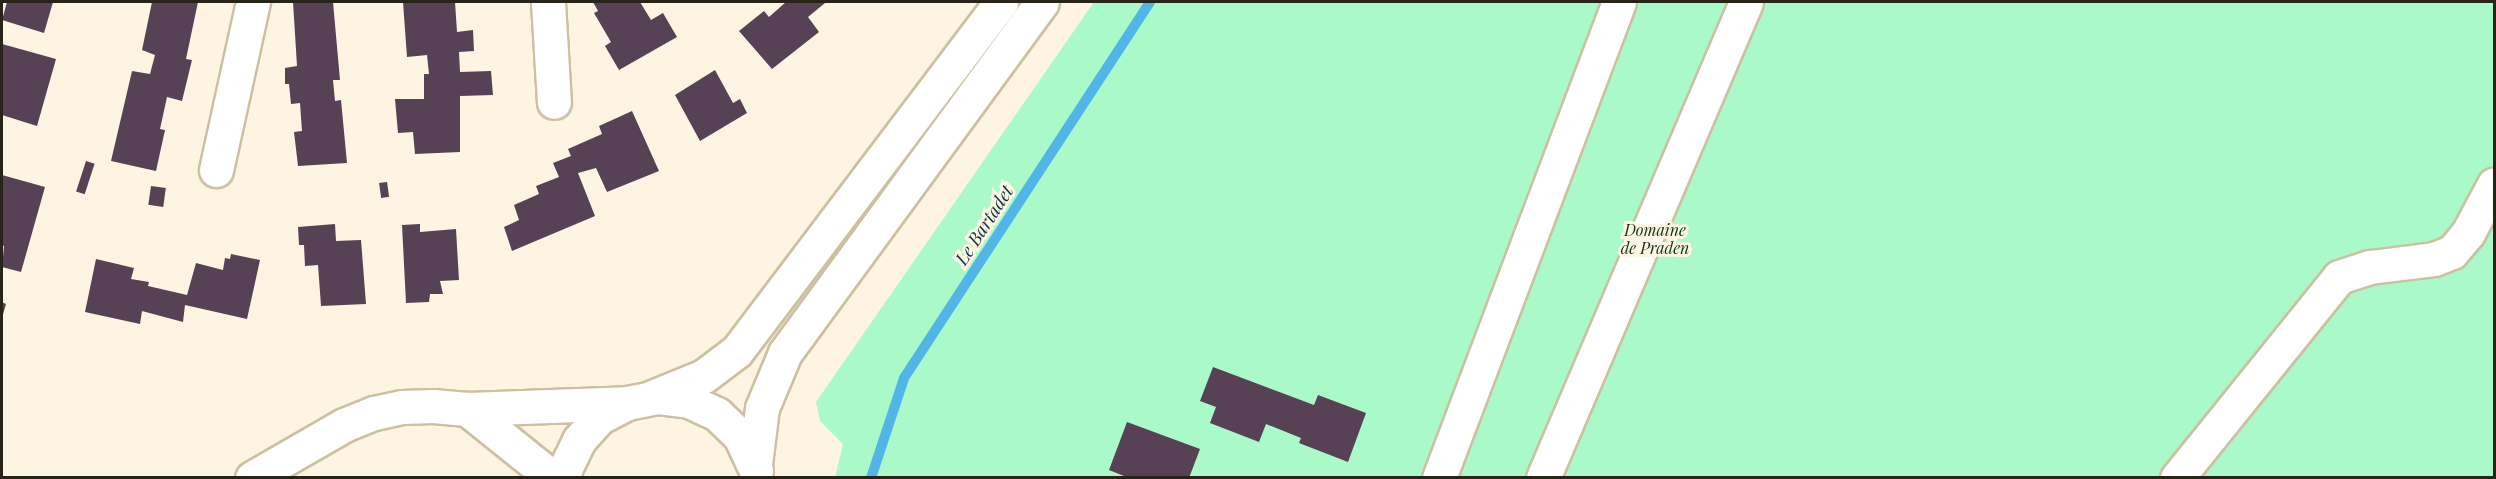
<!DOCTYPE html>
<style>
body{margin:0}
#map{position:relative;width:2496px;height:479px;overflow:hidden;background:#fdf4e1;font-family:"Playfair Display",serif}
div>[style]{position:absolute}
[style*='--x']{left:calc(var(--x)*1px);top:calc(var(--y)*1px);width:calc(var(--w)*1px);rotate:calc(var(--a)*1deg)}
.green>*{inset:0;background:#a9f9c9}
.stream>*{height:10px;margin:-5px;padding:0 5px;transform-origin:5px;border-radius:5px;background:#51b6e7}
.building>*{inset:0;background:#574155;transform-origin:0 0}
.roads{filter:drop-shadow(2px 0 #cdc0a1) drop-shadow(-2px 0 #cdc0a1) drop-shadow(0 2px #cdc0a1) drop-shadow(0 -2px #cdc0a1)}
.minor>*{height:33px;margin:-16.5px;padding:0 16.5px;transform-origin:16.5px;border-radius:16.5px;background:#fff}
.major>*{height:33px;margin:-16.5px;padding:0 16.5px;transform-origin:16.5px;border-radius:16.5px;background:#fff}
span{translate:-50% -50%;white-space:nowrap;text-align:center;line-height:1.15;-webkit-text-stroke:6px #fdf4e1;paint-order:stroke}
.park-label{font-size:16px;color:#0a331e;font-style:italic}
.water-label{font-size:18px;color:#033246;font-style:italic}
.frame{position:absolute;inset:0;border:3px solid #292418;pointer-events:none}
</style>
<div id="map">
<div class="green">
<i style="clip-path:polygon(1094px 2px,2494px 2px,2494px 477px,835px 478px,843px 444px,820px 421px,816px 402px)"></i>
</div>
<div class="stream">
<i style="--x:871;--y:478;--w:105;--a:-71.7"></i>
<i style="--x:904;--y:378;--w:449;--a:-56.8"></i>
</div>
<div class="building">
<i style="clip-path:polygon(7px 2px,53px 2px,44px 33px,2px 20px)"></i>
<i style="clip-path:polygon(152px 2px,198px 2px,186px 59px,192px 60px,182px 101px,167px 97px,160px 129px,165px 130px,156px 171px,111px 161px,132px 71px,150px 74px,155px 55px,142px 50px)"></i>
<i style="clip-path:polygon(293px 2px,333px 2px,340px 80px,333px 80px,335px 101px,341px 100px,347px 163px,298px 166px,294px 132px,302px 131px,300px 103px,291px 104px,289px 84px,285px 84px,285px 68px,297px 66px)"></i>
<i style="clip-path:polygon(403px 2px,455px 2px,457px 32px,473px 30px,474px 51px,459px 52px,460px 72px,491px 71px,493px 95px,460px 96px,460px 152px,415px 154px,413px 132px,398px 133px,395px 99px,424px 99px,424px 74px,429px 74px,427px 55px,407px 57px)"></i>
<i style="clip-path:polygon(593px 2px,640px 2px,651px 20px,663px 13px,677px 37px,619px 70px,605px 46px,611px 42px,594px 13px,598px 11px)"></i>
<i style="clip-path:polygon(786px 2px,825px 3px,808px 17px,819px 32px,772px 69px,739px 31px,764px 11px,769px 17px)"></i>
<i style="clip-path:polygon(2px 44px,56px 59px,37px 126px,2px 115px)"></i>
<i style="clip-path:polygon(715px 70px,733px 103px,740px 99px,747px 113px,700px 141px,675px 95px)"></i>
<i style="clip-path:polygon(632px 111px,659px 171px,607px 192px,596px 168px,578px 173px,595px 216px,512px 251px,504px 227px,519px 220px,514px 205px,539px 194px,536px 186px,559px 177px,553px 163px,571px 156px,568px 149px,602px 134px,599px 126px)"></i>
<i style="left:86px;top:161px;width:9px;height:32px;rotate:18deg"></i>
<i style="clip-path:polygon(2px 175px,45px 187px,21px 272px,2px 267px,4px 246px,2px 245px)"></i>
<i style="left:387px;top:182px;width:15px;height:8px;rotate:82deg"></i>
<i style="left:151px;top:186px;width:15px;height:19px;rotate:8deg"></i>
<i style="clip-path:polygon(335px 224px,336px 241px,361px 240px,366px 304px,321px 306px,318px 265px,305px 266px,304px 245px,299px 245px,298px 227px)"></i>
<i style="clip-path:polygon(420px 224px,420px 232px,456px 229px,459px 280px,440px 281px,443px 294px,430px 294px,429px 302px,406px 303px,402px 225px)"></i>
<i style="clip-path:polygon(231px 254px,260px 260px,247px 319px,185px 305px,183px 322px,142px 311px,140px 324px,85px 312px,96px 259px,134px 268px,131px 279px,149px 282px,148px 286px,187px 295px,196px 263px,223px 270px,225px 258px,230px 259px)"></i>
<i style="clip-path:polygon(2px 302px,6px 304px,2px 318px)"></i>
<i style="clip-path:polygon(1213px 367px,1314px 405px,1318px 395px,1366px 413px,1348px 462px,1299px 443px,1301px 438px,1266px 424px,1259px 442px,1210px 423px,1216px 407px,1200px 401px)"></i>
<i style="clip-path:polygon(1127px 422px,1200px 449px,1189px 478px,1129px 478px,1109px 470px)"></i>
</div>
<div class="roads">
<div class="minor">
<i style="--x:548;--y:2;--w:100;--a:86.6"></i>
<i style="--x:216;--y:170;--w:172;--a:-77.6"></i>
<i style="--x:467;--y:409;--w:110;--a:38.7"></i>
<i style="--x:252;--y:478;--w:106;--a:-29.9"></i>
<i style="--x:344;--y:425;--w:32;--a:-22"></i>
<i style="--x:374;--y:413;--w:29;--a:-12"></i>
<i style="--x:402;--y:407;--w:31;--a:-2"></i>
<i style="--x:433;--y:406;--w:34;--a:5"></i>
<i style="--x:467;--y:409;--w:160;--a:-2.1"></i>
<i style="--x:1439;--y:478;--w:509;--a:-69.29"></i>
<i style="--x:1543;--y:478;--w:517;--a:-66.9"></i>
<i style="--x:2177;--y:478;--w:258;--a:-51.1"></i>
<i style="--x:2339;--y:277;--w:33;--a:-18"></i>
<i style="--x:2370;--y:267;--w:64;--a:-7.1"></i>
<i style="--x:2434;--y:259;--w:19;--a:-21"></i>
<i style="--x:2452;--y:252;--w:25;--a:-50"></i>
<i style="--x:2468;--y:233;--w:55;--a:-62"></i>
</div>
<div class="major">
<i style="--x:650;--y:398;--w:58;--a:-22.2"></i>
<i style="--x:704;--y:376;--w:41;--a:-37.1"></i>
<i style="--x:737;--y:351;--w:438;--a:-52.9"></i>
<i style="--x:755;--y:464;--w:56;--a:-82.9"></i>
<i style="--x:762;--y:408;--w:60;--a:-67.3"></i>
<i style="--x:785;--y:353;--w:435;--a:-53.8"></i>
<i style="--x:564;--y:478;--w:9;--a:-84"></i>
<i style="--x:565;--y:469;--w:32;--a:-64"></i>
<i style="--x:579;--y:440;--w:31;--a:-48"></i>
<i style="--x:600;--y:417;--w:30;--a:-27"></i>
<i style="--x:627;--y:403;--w:32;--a:-11"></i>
<i style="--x:658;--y:397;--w:31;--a:7"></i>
<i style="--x:689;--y:401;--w:31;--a:25"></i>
<i style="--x:717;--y:414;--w:32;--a:44"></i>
<i style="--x:740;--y:436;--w:38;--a:65"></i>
</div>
</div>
<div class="park-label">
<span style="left:1655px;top:239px">Domaine<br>de Praden</span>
</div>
<div class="water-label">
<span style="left:984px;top:225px;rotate:-57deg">Le Bartadet</span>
</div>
<div class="frame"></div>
</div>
